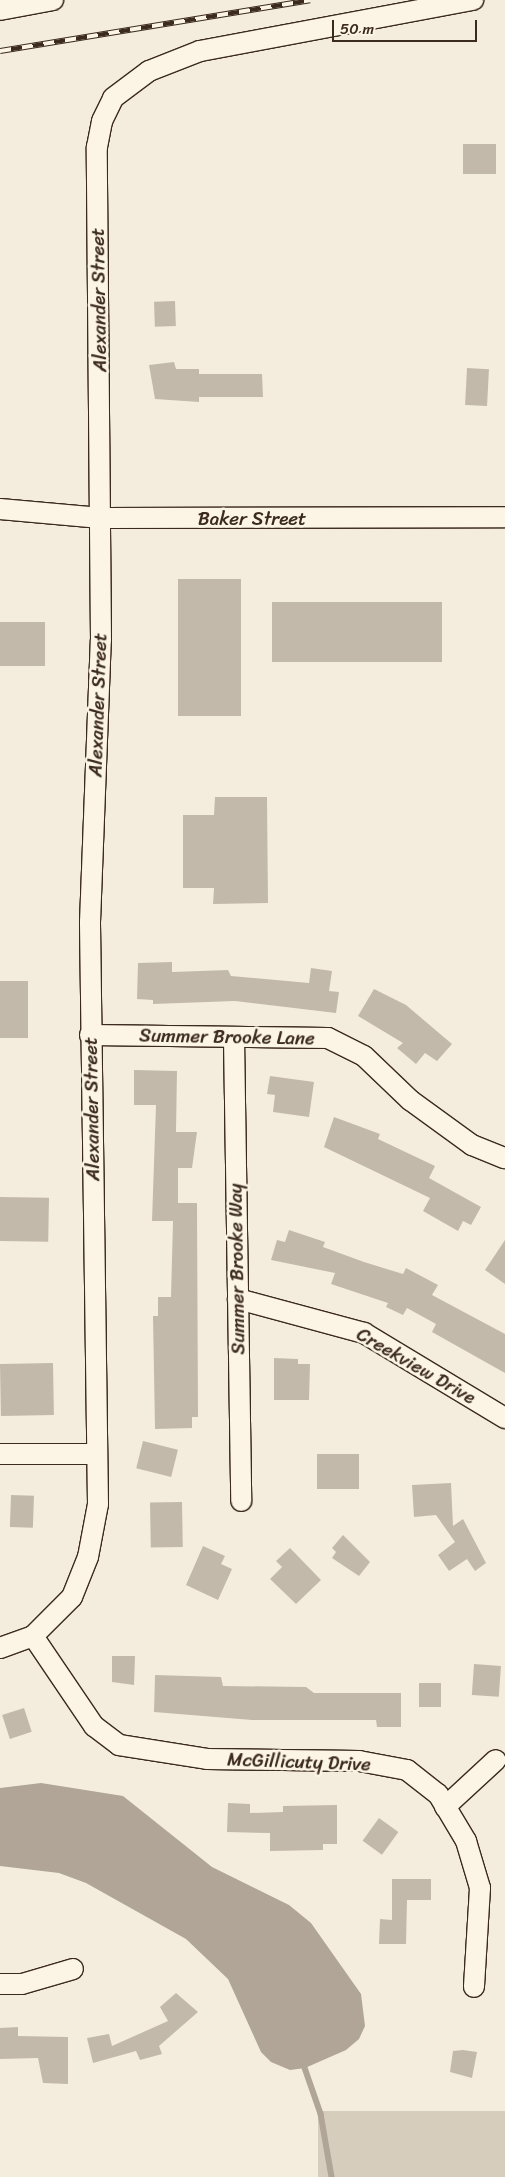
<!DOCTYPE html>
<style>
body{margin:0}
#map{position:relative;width:505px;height:2177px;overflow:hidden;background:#f4eddd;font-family:Sriracha,sans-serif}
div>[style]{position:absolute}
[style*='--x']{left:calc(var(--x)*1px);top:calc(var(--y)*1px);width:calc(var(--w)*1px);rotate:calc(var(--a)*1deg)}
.green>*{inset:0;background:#d6cdbd;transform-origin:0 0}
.water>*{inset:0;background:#b0a596}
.stream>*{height:5.5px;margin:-2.75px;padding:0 2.75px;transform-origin:2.75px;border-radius:2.75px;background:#b0a596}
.building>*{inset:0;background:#c3b9aa;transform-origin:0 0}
.roads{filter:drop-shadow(1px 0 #3b2a1e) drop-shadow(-1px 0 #3b2a1e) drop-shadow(0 1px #3b2a1e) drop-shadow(0 -1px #3b2a1e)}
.street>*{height:20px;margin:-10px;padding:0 10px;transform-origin:10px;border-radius:10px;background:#fcf5e5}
.rail>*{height:5.5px;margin-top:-2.75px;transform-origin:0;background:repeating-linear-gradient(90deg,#fcf5e5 0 11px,#3b2a1e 0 22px);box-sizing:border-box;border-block:1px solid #3b2a1e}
span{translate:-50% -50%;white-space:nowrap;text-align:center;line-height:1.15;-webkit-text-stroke:5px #fcf5e5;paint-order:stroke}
.street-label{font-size:19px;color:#3b2a1e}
.scale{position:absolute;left:332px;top:20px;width:145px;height:22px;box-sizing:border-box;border:2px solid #3b2a1e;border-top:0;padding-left:6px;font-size:15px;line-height:18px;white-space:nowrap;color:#3b2a1e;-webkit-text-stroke:4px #fcf5e5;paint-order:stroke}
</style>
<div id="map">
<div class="green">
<i style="left:505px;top:2111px;width:66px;height:187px;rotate:90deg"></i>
</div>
<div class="water">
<i style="clip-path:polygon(41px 1783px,123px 1796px,212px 1867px,289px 1905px,311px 1923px,361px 1994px,365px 2026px,359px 2039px,346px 2050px,305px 2068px,290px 2070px,271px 2062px,261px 2052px,228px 1979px,186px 1939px,86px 1883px,59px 1873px,0 1866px,0 1788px)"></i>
</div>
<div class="stream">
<i style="--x:305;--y:2068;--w:49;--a:70.8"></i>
<i style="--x:321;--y:2114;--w:64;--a:80.1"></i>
</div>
<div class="building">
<i style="left:496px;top:144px;width:30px;height:33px;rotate:90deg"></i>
<i style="left:175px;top:301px;width:25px;height:21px;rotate:88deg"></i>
<i style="clip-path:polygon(174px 362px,176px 369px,199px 369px,199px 374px,262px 374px,263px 397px,199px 397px,199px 402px,155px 399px,149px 365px)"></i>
<i style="left:467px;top:368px;width:22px;height:37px;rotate:3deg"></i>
<i style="left:178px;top:579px;width:63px;height:137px"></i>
<i style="left:272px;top:602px;width:170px;height:60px"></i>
<i style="left:0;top:622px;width:45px;height:44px"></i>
<i style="clip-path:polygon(215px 797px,267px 797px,268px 903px,213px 904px,214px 888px,183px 888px,183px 815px,214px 815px)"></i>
<i style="clip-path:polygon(172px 962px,172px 972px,228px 970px,231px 976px,309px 983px,311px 968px,332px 971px,329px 991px,339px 992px,336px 1013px,235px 1001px,153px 1004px,153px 1000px,137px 999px,138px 963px)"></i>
<i style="left:0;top:981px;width:28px;height:57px"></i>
<i style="clip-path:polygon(374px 989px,406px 1005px,452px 1044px,437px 1061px,425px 1053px,416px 1064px,397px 1048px,403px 1043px,358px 1016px)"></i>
<i style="clip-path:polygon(134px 1070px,177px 1071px,176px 1132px,197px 1132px,192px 1168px,178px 1168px,178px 1203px,197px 1203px,198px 1417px,192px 1417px,192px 1428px,155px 1429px,153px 1316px,158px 1316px,158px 1297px,171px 1297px,173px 1221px,152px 1221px,156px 1105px,134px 1105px)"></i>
<i style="clip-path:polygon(270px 1076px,314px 1082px,309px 1117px,273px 1112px,275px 1095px,267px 1094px)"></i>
<i style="clip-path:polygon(334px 1117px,380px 1134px,378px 1139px,435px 1166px,429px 1178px,481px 1207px,471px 1225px,463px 1221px,458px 1231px,423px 1211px,430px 1198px,324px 1147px)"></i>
<i style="left:0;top:1197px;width:49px;height:44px;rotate:1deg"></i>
<i style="clip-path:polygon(289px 1230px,325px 1242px,323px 1247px,364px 1262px,403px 1274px,406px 1268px,438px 1285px,432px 1295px,505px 1334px,505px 1373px,432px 1332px,436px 1324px,407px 1308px,403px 1315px,386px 1307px,388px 1303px,331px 1284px,335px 1273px,271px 1260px,277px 1240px,285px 1242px)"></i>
<i style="clip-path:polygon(505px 1240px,505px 1284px,485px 1270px)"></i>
<i style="clip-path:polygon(274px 1358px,298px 1359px,298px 1364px,310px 1364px,309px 1400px,274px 1400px)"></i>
<i style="left:53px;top:1363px;width:52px;height:53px;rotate:89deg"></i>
<i style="left:143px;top:1441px;width:36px;height:28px;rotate:14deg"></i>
<i style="left:317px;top:1454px;width:42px;height:35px"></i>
<i style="clip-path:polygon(451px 1483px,453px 1526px,463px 1519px,486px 1563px,475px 1571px,467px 1559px,449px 1571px,438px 1555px,455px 1542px,436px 1515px,414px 1517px,412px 1485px)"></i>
<i style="left:11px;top:1495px;width:23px;height:32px;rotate:2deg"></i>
<i style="left:182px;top:1502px;width:45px;height:32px;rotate:89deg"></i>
<i style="clip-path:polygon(343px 1535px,370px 1562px,359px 1576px,332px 1558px,336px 1552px,332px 1548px)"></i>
<i style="clip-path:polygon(203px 1546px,225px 1556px,221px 1564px,232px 1569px,218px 1600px,186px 1585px)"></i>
<i style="clip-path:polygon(290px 1548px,321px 1580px,296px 1604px,270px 1579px,282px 1567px,276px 1561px)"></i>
<i style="clip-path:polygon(112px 1656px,135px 1656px,134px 1685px,112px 1682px)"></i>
<i style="left:474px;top:1664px;width:27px;height:31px;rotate:4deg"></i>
<i style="clip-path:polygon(155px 1675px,221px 1677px,223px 1686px,306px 1687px,314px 1693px,401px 1693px,401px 1727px,377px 1727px,376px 1720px,252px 1720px,154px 1712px)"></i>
<i style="left:419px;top:1683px;width:22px;height:24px"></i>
<i style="left:24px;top:1708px;width:25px;height:23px;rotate:72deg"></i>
<i style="clip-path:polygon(228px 1803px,250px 1804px,250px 1813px,283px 1812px,283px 1806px,337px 1805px,337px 1844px,323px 1844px,323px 1850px,270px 1851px,270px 1833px,227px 1832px)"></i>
<i style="left:379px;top:1818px;width:24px;height:28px;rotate:36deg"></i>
<i style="clip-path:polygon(392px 1879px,431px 1879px,431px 1900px,407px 1900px,406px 1944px,379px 1944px,380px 1919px,392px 1920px)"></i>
<i style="clip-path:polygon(176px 1993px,198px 2012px,159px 2046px,162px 2054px,140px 2060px,136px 2051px,93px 2063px,87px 2038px,109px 2034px,112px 2046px,168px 2021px,160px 2007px)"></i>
<i style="clip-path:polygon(18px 2027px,18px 2036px,68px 2037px,68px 2084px,43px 2083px,38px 2058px,0 2059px,0 2028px)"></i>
<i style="clip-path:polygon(463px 2050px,477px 2052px,472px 2078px,450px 2072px,453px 2051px)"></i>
</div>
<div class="roads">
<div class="street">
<i style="--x:0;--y:10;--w:54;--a:-10.7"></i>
<i style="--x:0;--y:509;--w:101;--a:5.1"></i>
<i style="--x:101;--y:518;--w:404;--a:-0.1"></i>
<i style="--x:90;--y:1035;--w:238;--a:0.7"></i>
<i style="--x:328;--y:1038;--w:40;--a:26.6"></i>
<i style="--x:364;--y:1056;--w:64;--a:43.7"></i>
<i style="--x:410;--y:1100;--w:77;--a:36"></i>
<i style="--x:472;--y:1145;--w:35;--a:22"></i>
<i style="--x:234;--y:1038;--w:463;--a:89.1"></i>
<i style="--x:238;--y:1299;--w:131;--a:15.1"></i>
<i style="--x:364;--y:1333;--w:165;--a:31.1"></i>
<i style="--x:0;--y:1454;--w:97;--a:0"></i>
<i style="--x:33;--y:1636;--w:109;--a:55.9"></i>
<i style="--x:94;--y:1726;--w:31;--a:37"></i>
<i style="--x:119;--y:1745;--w:89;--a:9"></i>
<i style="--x:207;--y:1759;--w:152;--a:0.8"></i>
<i style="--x:359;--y:1761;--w:49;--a:10.6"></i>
<i style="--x:407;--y:1770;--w:39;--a:38"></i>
<i style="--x:438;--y:1794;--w:55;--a:59.2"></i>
<i style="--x:466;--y:1841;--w:49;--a:73.4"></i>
<i style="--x:480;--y:1888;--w:99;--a:93.5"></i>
<i style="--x:0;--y:1648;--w:35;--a:-20"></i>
<i style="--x:33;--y:1636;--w:55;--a:-45"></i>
<i style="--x:72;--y:1597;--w:43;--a:-68.2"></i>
<i style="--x:88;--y:1557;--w:54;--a:-79.3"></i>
<i style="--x:98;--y:1504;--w:582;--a:-90.79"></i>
<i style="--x:90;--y:922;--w:282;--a:-87.8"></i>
<i style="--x:101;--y:640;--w:493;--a:-90.5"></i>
<i style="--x:97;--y:147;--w:26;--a:-79"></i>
<i style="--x:102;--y:121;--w:25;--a:-64"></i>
<i style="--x:113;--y:98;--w:45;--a:-36.9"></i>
<i style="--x:149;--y:71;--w:55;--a:-21.4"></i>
<i style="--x:200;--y:51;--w:278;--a:-10.6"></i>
<i style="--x:445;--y:1807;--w:69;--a:-42.7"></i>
<i style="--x:0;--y:1984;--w:22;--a:0"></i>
<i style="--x:22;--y:1984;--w:53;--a:-16.4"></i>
</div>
</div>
<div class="rail">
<i style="--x:0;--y:51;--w:314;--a:-9.3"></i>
</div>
<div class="street-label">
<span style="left:99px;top:300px;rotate:-91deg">Alexander Street</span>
<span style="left:252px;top:519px">Baker Street</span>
<span style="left:98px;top:705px;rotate:-88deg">Alexander Street</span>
<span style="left:227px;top:1037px;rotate:1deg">Summer Brooke Lane</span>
<span style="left:92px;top:1109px;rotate:-91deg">Alexander Street</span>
<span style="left:237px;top:1269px;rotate:-91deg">Summer Brooke Way</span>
<span style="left:416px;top:1366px;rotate:30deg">Creekview Drive</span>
<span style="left:299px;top:1762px;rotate:2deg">McGillicuty Drive</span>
</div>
<div class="scale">50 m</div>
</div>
